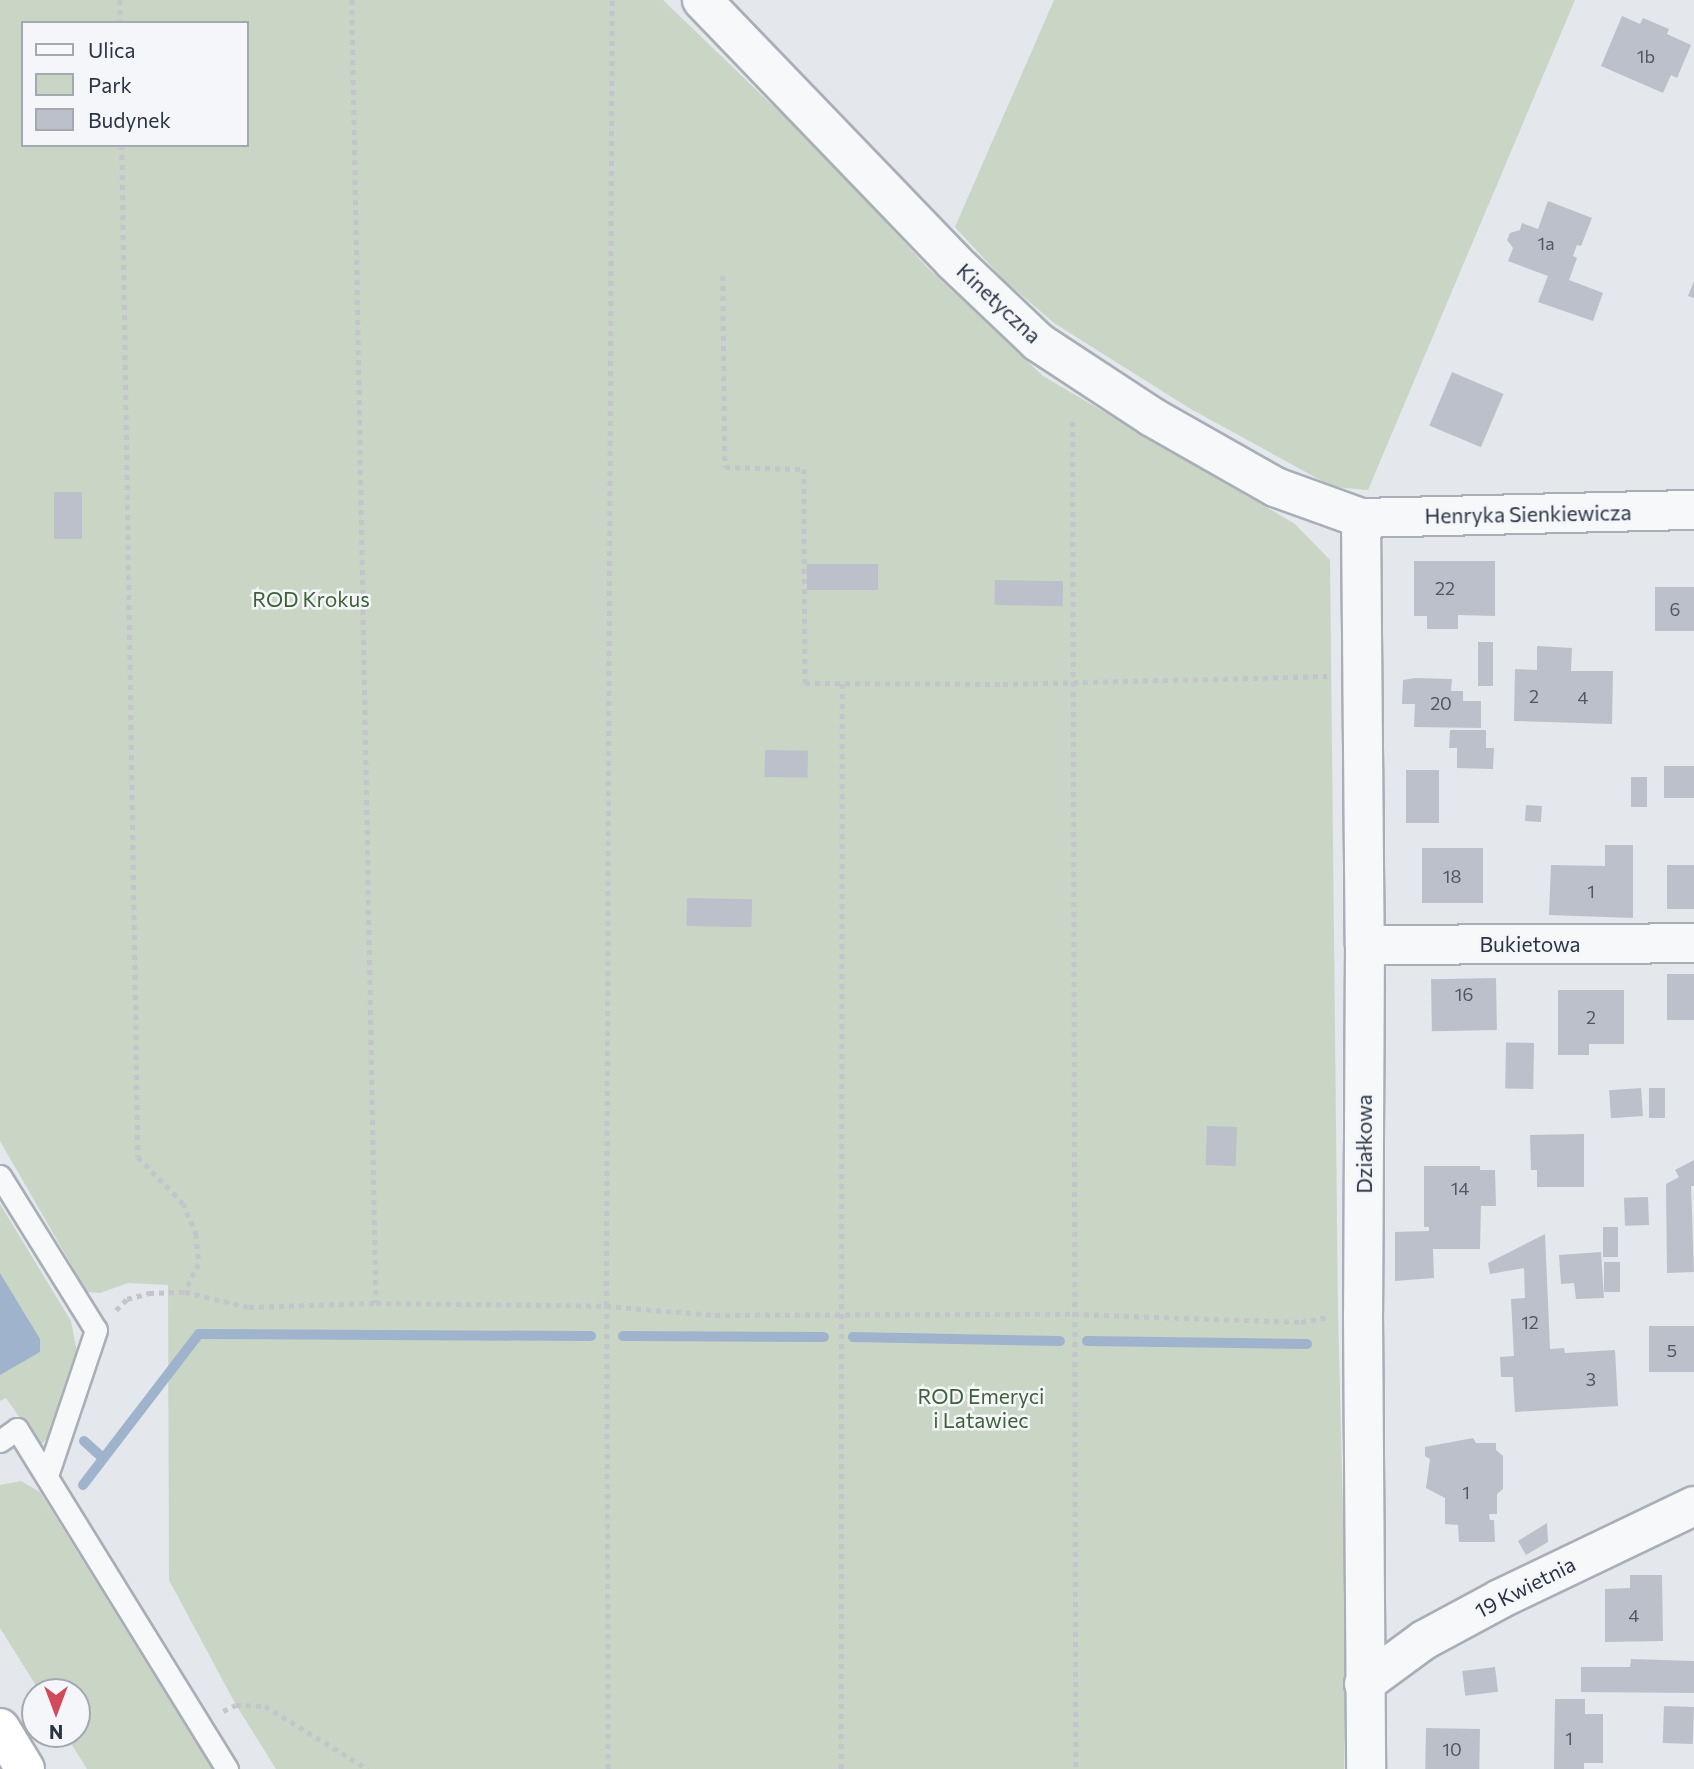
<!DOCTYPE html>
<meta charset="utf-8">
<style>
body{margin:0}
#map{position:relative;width:1694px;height:1769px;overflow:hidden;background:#e4e7ec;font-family:Commissioner,sans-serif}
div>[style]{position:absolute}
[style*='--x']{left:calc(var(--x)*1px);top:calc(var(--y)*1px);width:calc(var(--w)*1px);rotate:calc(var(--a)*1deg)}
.green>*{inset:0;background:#c9d6c5}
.water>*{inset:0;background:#9fb4cc}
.stream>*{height:10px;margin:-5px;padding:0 5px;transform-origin:5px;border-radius:5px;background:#9fb4cc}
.building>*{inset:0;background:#bbc0ca;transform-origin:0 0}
.path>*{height:4.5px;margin-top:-2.25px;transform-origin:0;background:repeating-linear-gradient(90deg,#c2c5cb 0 5px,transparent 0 10px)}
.roads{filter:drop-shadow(2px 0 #a9aeb7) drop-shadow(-2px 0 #a9aeb7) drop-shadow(0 2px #a9aeb7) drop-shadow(0 -2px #a9aeb7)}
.lane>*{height:21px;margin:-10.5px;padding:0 10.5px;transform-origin:10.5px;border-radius:10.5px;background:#f7f8fa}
.street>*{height:38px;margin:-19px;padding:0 19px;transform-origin:19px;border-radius:19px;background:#f7f8fa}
.highway>*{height:38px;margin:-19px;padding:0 19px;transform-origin:19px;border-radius:19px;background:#fff}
span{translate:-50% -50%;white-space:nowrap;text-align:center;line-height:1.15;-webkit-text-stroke:5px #f4f6f9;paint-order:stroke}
.number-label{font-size:18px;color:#4f5766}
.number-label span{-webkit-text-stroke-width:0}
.street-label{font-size:21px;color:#2b3445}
.park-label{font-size:21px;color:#3f6138}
.legend{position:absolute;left:21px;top:21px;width:228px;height:126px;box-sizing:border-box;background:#f4f6f9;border:2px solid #a4a8b1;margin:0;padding:9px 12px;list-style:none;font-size:21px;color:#2b3445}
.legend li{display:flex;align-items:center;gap:14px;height:35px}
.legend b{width:35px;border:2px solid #a4a8b1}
.north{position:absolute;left:21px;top:1678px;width:70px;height:70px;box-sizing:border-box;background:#f4f6f9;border:2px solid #a4a8b1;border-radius:50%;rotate:180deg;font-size:19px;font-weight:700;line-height:28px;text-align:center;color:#2b3445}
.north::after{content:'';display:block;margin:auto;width:24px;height:32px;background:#d1495b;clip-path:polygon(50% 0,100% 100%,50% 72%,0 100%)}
</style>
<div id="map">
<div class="green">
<i style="clip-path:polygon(evenodd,0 0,663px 0,822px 153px,928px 268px,1043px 376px,1295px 524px,1330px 560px,1338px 1313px,1347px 1669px,1344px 1769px,276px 1769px,236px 1705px,169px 1580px,168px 1285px,128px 1283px,100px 1293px,87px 1292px,0 1141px,0 0,23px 23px,247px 23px,247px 145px,23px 145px,23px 23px)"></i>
<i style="clip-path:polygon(1054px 0,1575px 0,1368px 490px,1333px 487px,1189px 408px,1054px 323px,1004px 280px,955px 227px)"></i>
<i style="clip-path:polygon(0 1204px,71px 1321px,77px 1352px,47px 1439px,39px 1446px,6px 1398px,0 1401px)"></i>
<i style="clip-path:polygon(21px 1481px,40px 1492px,212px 1769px,87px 1769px,65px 1734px,77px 1734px,77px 1692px,40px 1692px,0 1628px,0 1485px)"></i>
</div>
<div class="water">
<i style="clip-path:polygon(0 1273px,40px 1339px,40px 1352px,0 1375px)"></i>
</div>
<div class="stream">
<i style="--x:623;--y:1336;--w:201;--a:0.3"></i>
<i style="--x:853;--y:1337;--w:207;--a:1.1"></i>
<i style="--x:1087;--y:1341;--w:220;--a:0.8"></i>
<i style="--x:84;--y:1441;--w:25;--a:42"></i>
<i style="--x:83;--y:1485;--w:190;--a:-52.5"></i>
<i style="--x:199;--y:1334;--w:392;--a:0.3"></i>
</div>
<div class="building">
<i style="clip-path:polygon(1622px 16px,1640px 24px,1643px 18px,1669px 29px,1667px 34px,1691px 45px,1677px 78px,1671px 75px,1663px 93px,1601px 66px)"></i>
<i style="clip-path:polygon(1548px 201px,1592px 218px,1581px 246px,1577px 245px,1573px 256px,1577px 258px,1569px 280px,1603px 293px,1593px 321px,1538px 302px,1548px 276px,1508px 261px,1513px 248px,1507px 240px,1510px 233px,1520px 230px,1522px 223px,1538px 229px)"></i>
<i style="clip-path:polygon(1694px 281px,1694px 298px,1688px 296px)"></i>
<i style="left:1452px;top:372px;width:56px;height:58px;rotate:23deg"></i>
<i style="left:54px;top:492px;width:28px;height:47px"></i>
<i style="clip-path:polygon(1414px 561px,1495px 561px,1495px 616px,1458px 615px,1458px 629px,1427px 629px,1427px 616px,1414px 616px)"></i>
<i style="left:878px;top:564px;width:26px;height:71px;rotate:90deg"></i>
<i style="left:995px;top:580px;width:68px;height:25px;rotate:1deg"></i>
<i style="left:1655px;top:587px;width:39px;height:44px"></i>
<i style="left:1478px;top:642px;width:15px;height:44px"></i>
<i style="clip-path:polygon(1537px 646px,1572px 648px,1571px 671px,1613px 671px,1612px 724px,1514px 721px,1515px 669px,1537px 670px)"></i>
<i style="clip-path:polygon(1415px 678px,1452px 679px,1451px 691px,1463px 691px,1463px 701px,1481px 701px,1481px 728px,1414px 727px,1415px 704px,1402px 704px,1403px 680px)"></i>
<i style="clip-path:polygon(1450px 730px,1486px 730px,1486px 748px,1494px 748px,1493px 769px,1457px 768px,1457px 748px,1449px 748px)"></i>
<i style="left:765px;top:750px;width:43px;height:27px;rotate:1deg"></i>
<i style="left:1664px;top:766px;width:30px;height:32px"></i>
<i style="left:1406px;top:770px;width:33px;height:53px"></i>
<i style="left:1631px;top:777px;width:16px;height:30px"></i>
<i style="left:1526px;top:805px;width:16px;height:16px;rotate:4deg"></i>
<i style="clip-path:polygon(1605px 845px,1633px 845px,1633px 918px,1549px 915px,1551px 865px,1605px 866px)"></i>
<i style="left:1422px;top:848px;width:61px;height:55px"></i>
<i style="left:1667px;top:865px;width:27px;height:44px"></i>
<i style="left:687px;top:898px;width:65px;height:28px;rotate:1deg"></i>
<i style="left:1667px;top:974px;width:27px;height:46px"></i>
<i style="left:1496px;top:978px;width:52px;height:65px;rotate:89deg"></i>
<i style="clip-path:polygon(1558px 990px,1624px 990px,1624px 1044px,1589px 1044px,1589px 1055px,1558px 1055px)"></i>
<i style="left:1534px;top:1043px;width:46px;height:28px;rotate:91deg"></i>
<i style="left:1641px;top:1088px;width:28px;height:32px;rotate:86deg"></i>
<i style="left:1665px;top:1088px;width:30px;height:16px;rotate:90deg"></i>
<i style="left:1207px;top:1126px;width:30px;height:39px;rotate:2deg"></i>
<i style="clip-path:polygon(1584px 1134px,1584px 1187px,1537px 1187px,1537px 1170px,1531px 1170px,1530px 1135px)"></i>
<i style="clip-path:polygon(1694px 1160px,1694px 1186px,1691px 1186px,1694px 1272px,1667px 1273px,1666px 1184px,1679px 1177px,1675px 1170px)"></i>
<i style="clip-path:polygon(1424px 1166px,1480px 1166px,1480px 1170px,1495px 1170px,1496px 1206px,1481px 1206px,1480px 1249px,1433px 1249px,1434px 1278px,1395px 1281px,1395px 1232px,1429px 1231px,1429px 1227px,1424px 1227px)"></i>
<i style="left:1648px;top:1197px;width:28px;height:24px;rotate:88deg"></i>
<i style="left:1603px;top:1227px;width:15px;height:30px"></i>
<i style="clip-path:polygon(1545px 1234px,1550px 1349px,1564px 1348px,1565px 1353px,1615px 1350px,1618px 1406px,1515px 1412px,1513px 1377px,1501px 1377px,1500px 1357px,1514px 1356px,1511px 1299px,1525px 1298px,1524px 1268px,1490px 1274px,1488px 1263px)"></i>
<i style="clip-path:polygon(1601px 1252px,1604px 1298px,1576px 1299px,1574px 1283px,1561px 1284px,1559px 1255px)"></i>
<i style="left:1604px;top:1262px;width:16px;height:30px"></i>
<i style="left:1694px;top:1326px;width:46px;height:45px;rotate:90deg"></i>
<i style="clip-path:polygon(1473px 1438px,1476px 1443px,1496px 1443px,1496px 1450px,1503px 1456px,1503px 1489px,1497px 1494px,1497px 1514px,1489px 1514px,1490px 1520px,1494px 1520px,1495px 1542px,1459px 1542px,1458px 1525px,1445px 1524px,1445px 1498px,1426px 1488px,1430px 1459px,1425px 1456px,1425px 1447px)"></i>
<i style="clip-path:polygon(1547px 1523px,1548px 1542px,1526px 1555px,1518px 1541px)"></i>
<i style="clip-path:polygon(1630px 1575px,1662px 1575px,1663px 1641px,1605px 1642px,1605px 1589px,1630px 1588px)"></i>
<i style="clip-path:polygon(1631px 1659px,1694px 1661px,1694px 1693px,1581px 1692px,1581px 1667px,1630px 1667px)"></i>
<i style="left:1495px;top:1667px;width:25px;height:33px;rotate:83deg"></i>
<i style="clip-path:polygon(1555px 1699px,1585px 1699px,1585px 1714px,1603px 1714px,1603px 1763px,1584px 1763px,1584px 1769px,1554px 1769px)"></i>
<i style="left:1664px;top:1706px;width:30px;height:37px;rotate:2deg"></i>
<i style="left:1426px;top:1728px;width:54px;height:41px;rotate:1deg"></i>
</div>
<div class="path">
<i style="--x:120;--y:0;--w:23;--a:88"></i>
<i style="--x:352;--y:0;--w:1303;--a:88.94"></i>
<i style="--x:122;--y:145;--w:1012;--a:89.09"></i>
<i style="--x:138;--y:1157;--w:64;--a:45.6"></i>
<i style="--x:183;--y:1203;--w:34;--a:67"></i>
<i style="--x:196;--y:1234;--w:30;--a:84"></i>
<i style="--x:199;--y:1264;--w:31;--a:117"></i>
<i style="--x:723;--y:276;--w:191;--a:89.4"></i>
<i style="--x:725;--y:467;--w:79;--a:1.5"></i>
<i style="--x:804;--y:469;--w:214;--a:89.7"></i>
<i style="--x:805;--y:683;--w:198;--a:0.3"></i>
<i style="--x:1003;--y:684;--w:324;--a:-1.4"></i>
<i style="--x:1073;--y:422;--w:1347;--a:89.87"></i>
<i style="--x:116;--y:1310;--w:16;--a:-45"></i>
<i style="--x:127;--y:1299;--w:23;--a:-15"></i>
<i style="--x:149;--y:1293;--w:36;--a:-2"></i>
<i style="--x:185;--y:1292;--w:66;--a:13.2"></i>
<i style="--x:249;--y:1307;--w:127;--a:-1.8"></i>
<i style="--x:376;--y:1303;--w:230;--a:0.7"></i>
<i style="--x:606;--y:1306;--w:109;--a:4.7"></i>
<i style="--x:715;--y:1315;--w:359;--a:-0.2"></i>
<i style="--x:1074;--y:1314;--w:227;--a:2"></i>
<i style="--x:1301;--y:1322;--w:27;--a:-10"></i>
<i style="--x:223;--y:1711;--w:14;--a:-25"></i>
<i style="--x:236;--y:1705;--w:29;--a:2"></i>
<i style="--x:265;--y:1706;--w:121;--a:31.5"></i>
<i style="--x:608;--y:1769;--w:463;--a:-90.2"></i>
<i style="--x:606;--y:1306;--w:1306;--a:-89.74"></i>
<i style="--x:841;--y:1769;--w:1085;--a:-89.95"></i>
</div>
<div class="roads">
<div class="lane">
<i style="--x:0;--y:1176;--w:181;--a:58.1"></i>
<i style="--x:96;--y:1330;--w:154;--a:108.6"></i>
<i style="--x:0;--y:1441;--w:21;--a:-35"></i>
<i style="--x:17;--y:1429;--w:400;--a:58.3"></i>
</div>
<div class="street">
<i style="--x:702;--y:0;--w:362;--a:46.1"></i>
<i style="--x:953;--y:261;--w:117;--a:43.6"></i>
<i style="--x:1038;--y:342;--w:136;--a:33.3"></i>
<i style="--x:1152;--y:417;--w:142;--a:29.6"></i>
<i style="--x:1275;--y:487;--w:91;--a:19.8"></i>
<i style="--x:1361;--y:518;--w:333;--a:-1.4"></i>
<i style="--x:1361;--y:518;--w:427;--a:89.5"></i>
<i style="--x:1365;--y:945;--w:369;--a:90.3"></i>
<i style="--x:1363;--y:1314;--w:455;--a:89.6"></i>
<i style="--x:1365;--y:945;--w:329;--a:-0.3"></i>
<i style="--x:1364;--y:1684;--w:74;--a:-36.3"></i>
<i style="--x:1424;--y:1640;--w:86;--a:-28.3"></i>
<i style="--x:1500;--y:1599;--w:215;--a:-25.6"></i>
</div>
<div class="highway">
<i style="--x:0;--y:1728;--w:48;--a:58.6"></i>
</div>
</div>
<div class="number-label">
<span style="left:1646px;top:56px">1b</span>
<span style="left:1546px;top:243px">1a</span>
<span style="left:1445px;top:588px">22</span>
<span style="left:1675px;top:609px">6</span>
<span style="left:1534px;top:696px">2</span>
<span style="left:1583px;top:697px">4</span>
<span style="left:1441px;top:703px">20</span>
<span style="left:1452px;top:876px">18</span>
<span style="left:1591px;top:891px">1</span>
<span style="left:1464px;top:994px">16</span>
<span style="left:1591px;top:1017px">2</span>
<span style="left:1460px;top:1188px">14</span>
<span style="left:1530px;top:1322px">12</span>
<span style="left:1672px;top:1350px">5</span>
<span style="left:1591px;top:1379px">3</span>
<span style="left:1466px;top:1492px">1</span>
<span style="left:1634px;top:1615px">4</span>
<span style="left:1569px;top:1738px">1</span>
<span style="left:1452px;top:1749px">10</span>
</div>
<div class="street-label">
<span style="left:999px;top:303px;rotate:43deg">Kinetyczna</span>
<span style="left:1528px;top:514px;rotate:-1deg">Henryka Sienkiewicza</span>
<span style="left:1530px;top:944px">Bukietowa</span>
<span style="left:1364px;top:1144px;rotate:-90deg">Działkowa</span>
<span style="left:1525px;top:1587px;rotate:-27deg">19 Kwietnia</span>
</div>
<div class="park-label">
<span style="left:311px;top:599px">ROD Krokus</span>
<span style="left:981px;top:1408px">ROD Emeryci<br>i Latawiec</span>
</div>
<ul class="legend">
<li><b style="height:9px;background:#f7f8fa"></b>Ulica</li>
<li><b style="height:19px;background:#c9d6c5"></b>Park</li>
<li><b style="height:19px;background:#bbc0ca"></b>Budynek</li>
</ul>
<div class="north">N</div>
</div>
